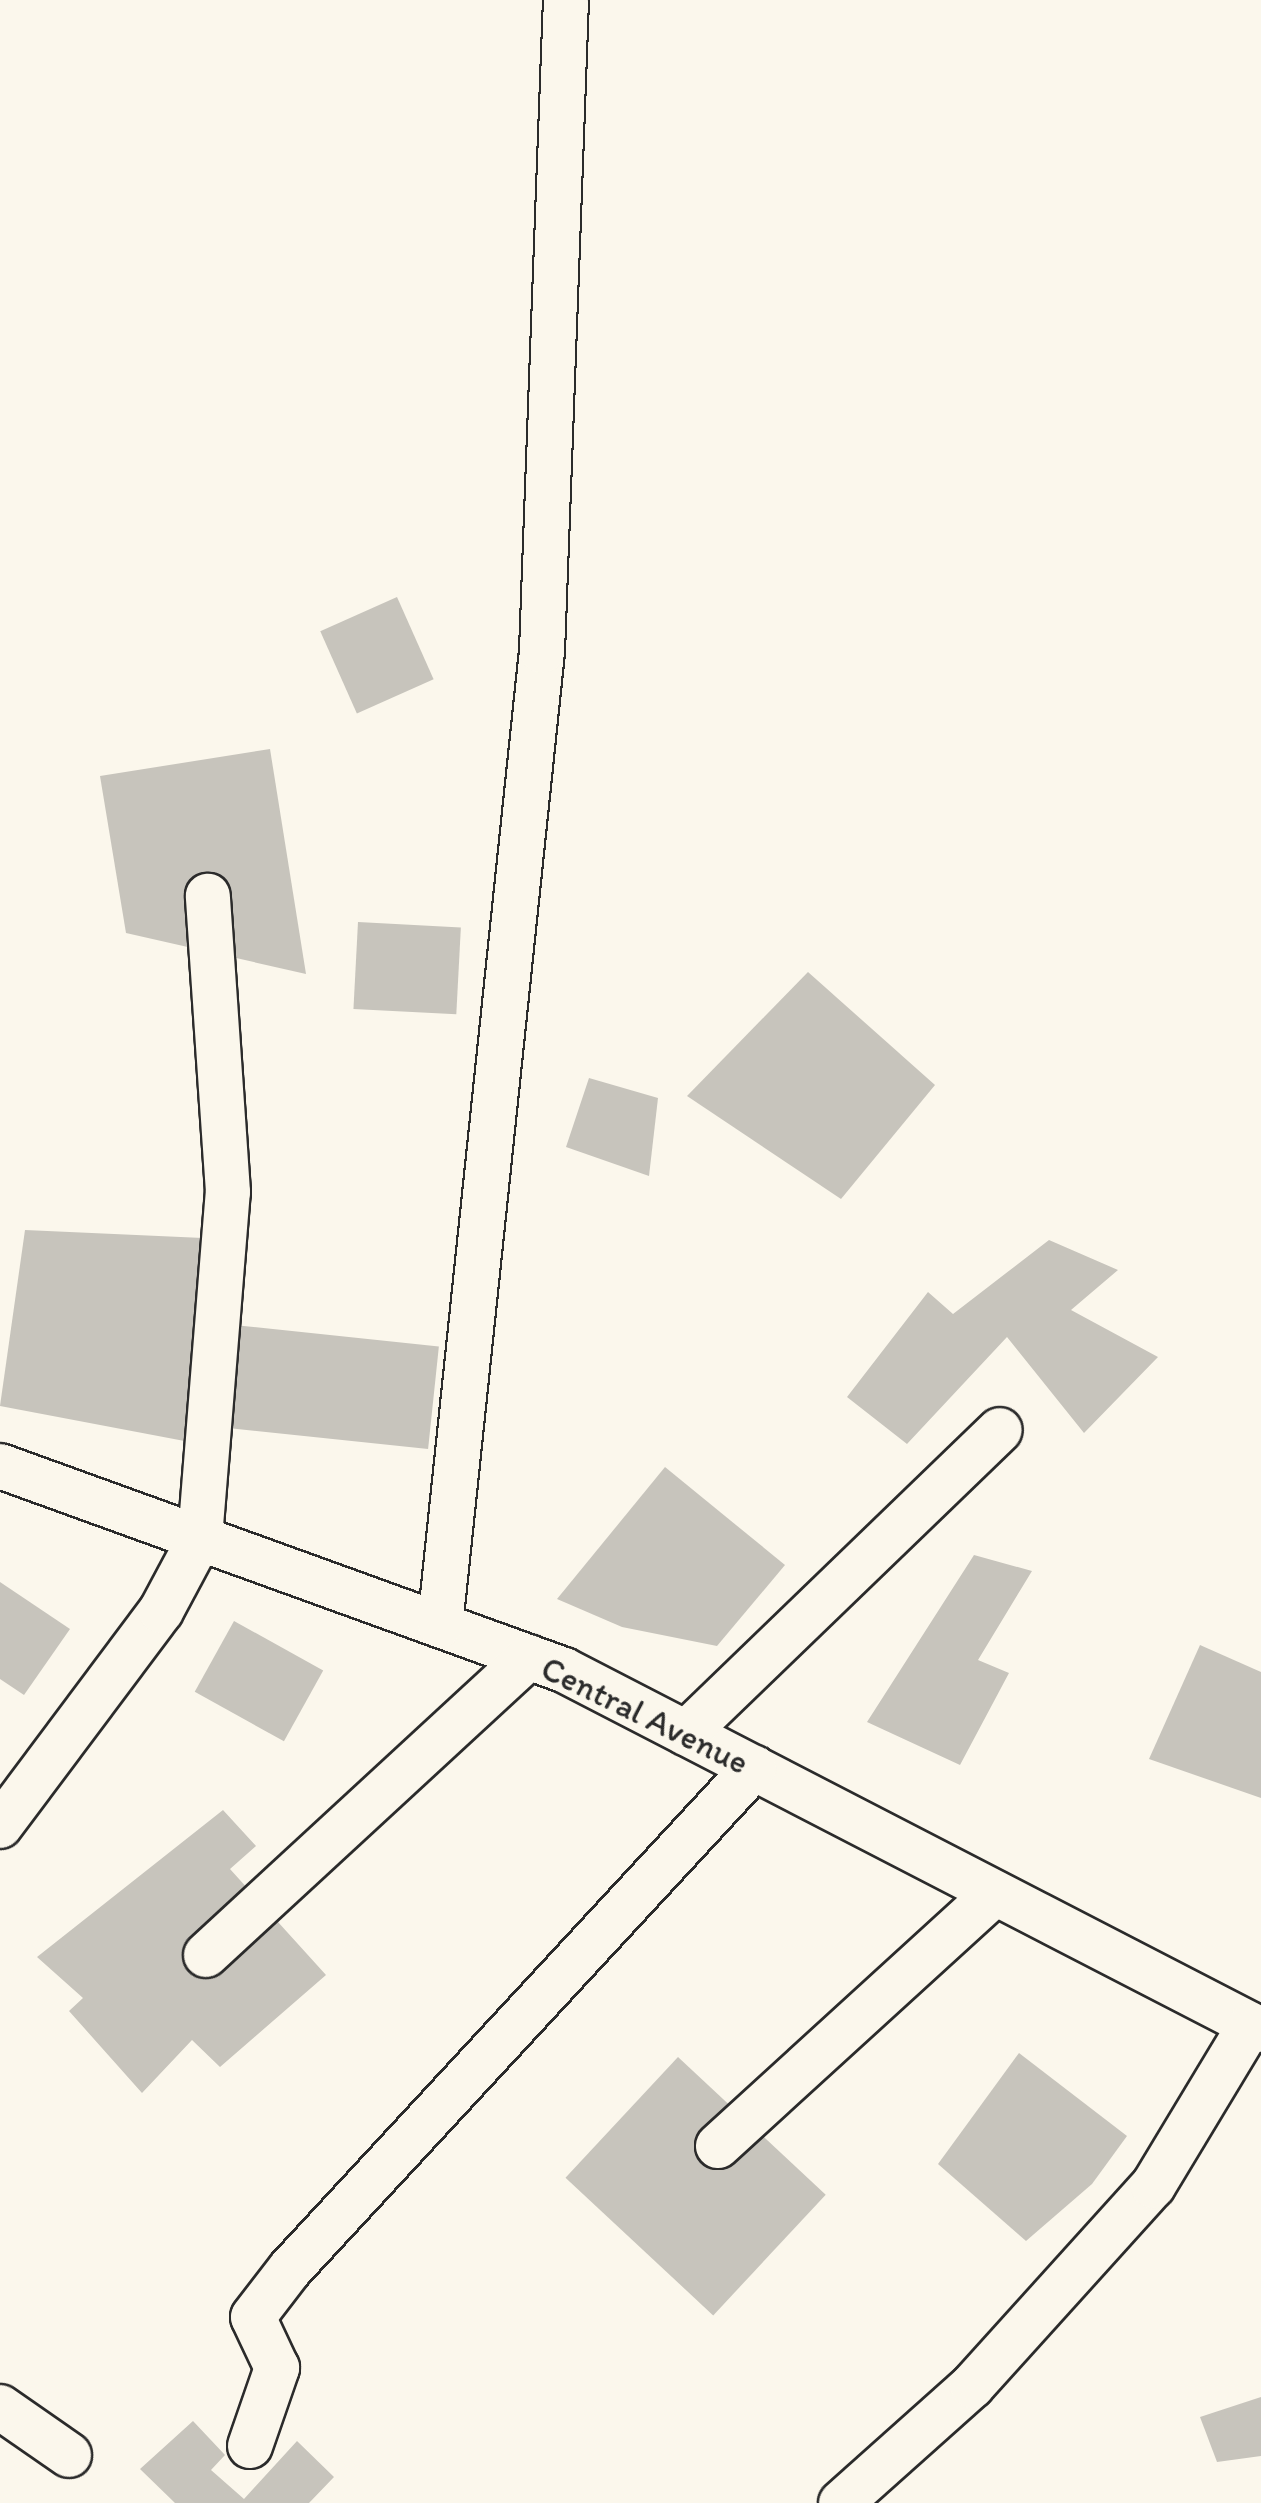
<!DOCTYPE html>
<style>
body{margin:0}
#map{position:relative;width:1261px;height:2503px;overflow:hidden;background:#fbf7ec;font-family:Itim,sans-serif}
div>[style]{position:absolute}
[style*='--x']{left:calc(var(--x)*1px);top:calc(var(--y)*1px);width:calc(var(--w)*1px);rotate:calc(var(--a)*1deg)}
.building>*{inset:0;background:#c7c4bc;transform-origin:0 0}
.roads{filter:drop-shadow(2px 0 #2b2b2b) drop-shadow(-2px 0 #2b2b2b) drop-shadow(0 2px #2b2b2b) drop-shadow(0 -2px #2b2b2b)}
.minor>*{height:44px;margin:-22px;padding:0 22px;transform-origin:22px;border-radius:22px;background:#fbf7ec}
span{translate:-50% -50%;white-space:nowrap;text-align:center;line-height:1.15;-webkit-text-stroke:7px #fbf7ec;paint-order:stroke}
.street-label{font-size:34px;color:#2b2b2b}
</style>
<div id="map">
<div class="building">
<i style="left:397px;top:597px;width:90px;height:84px;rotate:66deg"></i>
<i style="clip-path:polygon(270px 749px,306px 974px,126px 933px,100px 776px)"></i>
<i style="left:358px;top:922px;width:103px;height:87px;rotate:3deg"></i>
<i style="clip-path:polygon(808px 972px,935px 1085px,841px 1199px,687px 1096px)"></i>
<i style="clip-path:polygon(589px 1078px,658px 1098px,649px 1176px,566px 1147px)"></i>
<i style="clip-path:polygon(25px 1230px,203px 1238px,195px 1443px,0 1406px)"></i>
<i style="clip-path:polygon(1049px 1240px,1118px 1270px,1071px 1310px,1158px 1357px,1084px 1433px,1007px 1337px,907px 1444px,847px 1397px,928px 1292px,953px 1314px)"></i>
<i style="left:234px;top:1325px;width:206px;height:103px;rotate:6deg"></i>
<i style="clip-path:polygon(665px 1467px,785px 1565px,717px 1646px,622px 1627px,557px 1599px)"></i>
<i style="clip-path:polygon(974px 1555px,1032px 1571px,978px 1660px,1009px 1673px,960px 1765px,867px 1722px)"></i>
<i style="clip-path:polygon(0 1582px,70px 1629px,24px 1695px,0 1679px)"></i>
<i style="left:234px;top:1621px;width:102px;height:81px;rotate:29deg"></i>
<i style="clip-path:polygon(1200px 1645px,1261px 1672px,1261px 1798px,1149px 1759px)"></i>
<i style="clip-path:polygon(223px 1810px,256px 1846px,230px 1869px,326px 1975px,220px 2067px,192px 2040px,142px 2093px,69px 2011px,83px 1998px,37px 1957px)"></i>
<i style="clip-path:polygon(1019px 2053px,1127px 2136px,1092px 2184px,1026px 2241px,938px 2164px)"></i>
<i style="left:678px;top:2057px;width:202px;height:165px;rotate:43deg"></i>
<i style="clip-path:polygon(1261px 2397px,1261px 2456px,1217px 2462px,1200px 2417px)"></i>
<i style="clip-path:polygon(193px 2421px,225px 2455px,211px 2470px,244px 2499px,297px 2441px,334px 2477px,309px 2503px,175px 2503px,140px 2469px)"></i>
</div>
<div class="roads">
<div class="minor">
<i style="--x:0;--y:1466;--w:600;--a:19.89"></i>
<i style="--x:564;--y:1670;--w:784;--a:27.32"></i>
<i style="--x:440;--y:1625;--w:979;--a:-84.02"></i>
<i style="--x:542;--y:651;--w:651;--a:-87.89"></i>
<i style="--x:686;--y:1733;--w:436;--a:-44"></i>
<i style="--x:0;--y:1826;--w:269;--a:-53.2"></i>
<i style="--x:161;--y:1611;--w:83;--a:-61.9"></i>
<i style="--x:200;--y:1538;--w:347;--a:-85.4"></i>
<i style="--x:228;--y:1192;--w:297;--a:-93.9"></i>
<i style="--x:206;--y:1955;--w:439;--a:-42.7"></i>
<i style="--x:718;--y:2146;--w:375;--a:-42.4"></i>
<i style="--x:0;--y:2407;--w:84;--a:34.8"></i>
<i style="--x:250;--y:2446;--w:83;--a:-70.9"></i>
<i style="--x:277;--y:2368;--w:56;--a:-115.2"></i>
<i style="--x:253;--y:2317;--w:61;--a:-52.4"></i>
<i style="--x:290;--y:2269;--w:683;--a:-47.2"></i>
<i style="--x:841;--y:2503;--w:176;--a:-41.8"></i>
<i style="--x:972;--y:2386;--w:270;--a:-47.9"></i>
<i style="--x:1153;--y:2186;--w:188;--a:-58.9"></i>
</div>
</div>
<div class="street-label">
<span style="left:645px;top:1715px;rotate:26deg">Central Avenue</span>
</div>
</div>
